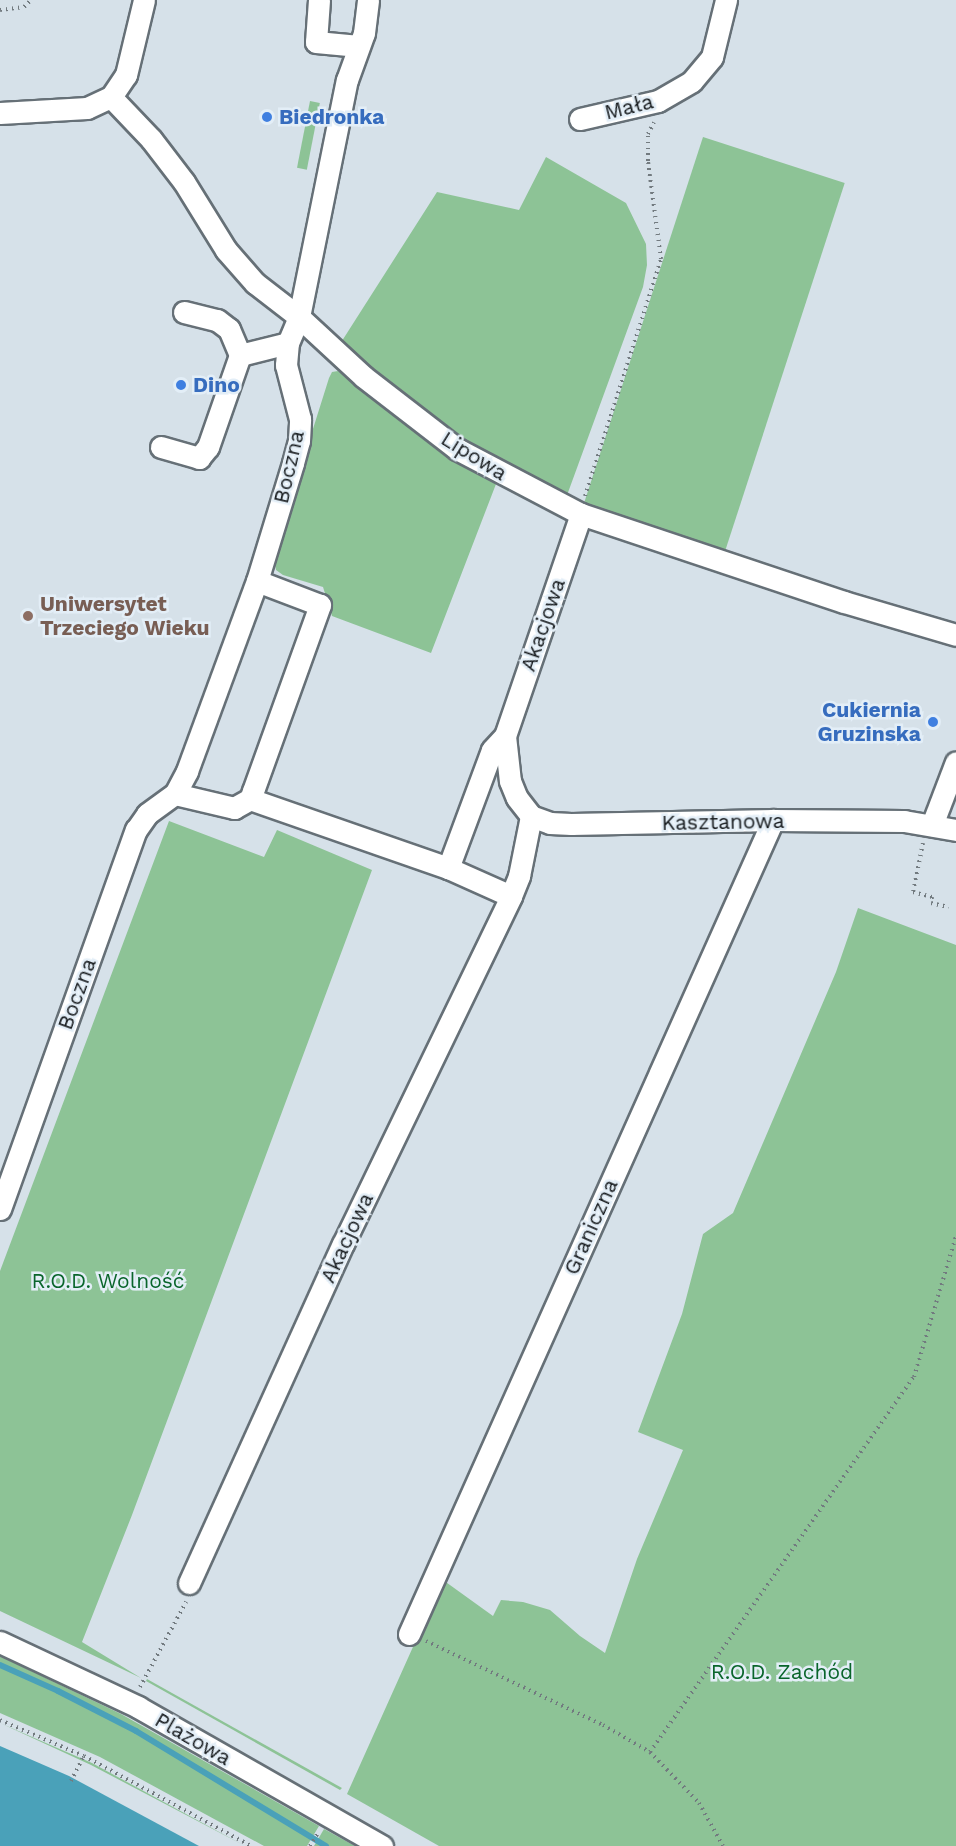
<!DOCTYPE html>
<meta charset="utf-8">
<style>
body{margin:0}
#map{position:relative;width:956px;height:1846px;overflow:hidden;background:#d6e1e9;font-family:"Work Sans",sans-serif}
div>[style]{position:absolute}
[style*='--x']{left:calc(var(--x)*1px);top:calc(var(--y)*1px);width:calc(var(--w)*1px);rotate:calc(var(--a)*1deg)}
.green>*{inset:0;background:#8dc396;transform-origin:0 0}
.water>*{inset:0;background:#4aa1b9}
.stream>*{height:6px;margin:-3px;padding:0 3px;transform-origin:3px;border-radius:3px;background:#4aa1b9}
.path>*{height:4px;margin-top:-2px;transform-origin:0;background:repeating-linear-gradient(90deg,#727a7f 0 1.5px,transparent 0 6px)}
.roads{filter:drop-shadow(2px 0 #667077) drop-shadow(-2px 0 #667077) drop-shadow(0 2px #667077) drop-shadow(0 -2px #667077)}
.minor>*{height:21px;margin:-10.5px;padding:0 10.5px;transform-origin:10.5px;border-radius:10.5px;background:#fff}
.dots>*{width:16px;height:16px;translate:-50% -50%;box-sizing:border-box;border:3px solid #e3eef7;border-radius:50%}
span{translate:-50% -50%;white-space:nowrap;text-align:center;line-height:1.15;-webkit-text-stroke:5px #e3eef7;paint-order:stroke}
.street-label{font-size:21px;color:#171b1e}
.shop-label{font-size:21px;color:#366cbe;font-weight:700}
.left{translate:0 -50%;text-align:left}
.right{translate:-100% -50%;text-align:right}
.education-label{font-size:21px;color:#785e54;font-weight:700}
.park-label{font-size:21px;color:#09652b}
</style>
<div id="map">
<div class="green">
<i style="left:310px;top:101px;width:10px;height:68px;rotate:11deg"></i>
<i style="left:703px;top:137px;width:149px;height:387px;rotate:18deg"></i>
<i style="clip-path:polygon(546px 157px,626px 203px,646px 244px,647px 265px,643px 287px,566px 498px,468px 444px,340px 344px,437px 192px,519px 210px)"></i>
<i style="clip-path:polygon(338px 371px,496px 484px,431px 653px,332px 616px,323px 587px,283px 575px,276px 570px,273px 556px,329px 378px,332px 372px)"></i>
<i style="clip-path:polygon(169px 821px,264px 857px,277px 830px,372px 870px,132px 1515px,82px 1642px,141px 1678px,0 1611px,0 1271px)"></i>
<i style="clip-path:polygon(858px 908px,956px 945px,956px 1846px,439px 1846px,347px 1794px,443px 1580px,493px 1616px,501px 1600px,523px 1602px,550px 1610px,580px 1636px,605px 1653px,637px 1559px,683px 1450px,638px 1432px,682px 1314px,703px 1234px,733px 1213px,836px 972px)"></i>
<i style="clip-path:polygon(0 1656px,121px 1714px,319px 1826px,307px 1846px,264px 1846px,100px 1757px,0 1713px)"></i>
<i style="clip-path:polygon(147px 1679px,342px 1788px,340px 1790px,146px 1681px)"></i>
<i style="clip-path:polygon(0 1723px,92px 1763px,245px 1846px,91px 1765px)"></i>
<i style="clip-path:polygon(324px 1829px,355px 1846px,314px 1846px)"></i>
</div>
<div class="water">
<i style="clip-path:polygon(0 1746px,69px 1776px,199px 1846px,0 1846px)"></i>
</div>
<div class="stream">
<i style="--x:0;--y:1665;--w:64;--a:24.1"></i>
<i style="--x:58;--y:1691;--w:88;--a:27.1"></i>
<i style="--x:136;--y:1731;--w:222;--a:31.2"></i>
</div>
<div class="path">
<i style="--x:0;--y:10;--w:24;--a:-7"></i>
<i style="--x:24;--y:7;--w:10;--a:-45"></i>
<i style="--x:585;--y:496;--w:249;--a:-72.2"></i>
<i style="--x:661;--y:259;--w:99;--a:-97.6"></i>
<i style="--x:648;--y:161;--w:27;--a:-90"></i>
<i style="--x:648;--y:134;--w:13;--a:-63"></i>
<i style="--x:923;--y:843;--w:50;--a:101.5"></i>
<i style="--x:913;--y:892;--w:20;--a:15"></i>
<i style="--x:932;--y:897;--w:6;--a:99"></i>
<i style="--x:931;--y:903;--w:18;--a:13"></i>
<i style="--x:426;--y:1641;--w:196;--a:25.4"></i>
<i style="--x:603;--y:1725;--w:54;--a:29.9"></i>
<i style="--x:650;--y:1752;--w:71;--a:46.1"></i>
<i style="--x:699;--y:1803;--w:49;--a:60.8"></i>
<i style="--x:140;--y:1687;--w:97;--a:-61.6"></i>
<i style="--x:0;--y:1720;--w:91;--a:23.2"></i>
<i style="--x:84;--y:1756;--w:190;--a:28.3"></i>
<i style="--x:650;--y:1752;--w:459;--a:-54.9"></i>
<i style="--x:914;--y:1377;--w:147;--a:-73.4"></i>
<i style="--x:71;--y:1781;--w:28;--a:-63"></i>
<i style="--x:310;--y:1846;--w:17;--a:-59"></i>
</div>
<div class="roads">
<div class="minor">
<i style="--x:319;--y:0;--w:42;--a:94.1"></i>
<i style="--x:316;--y:42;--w:43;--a:5.3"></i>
<i style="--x:111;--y:97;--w:58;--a:46.4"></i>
<i style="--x:151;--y:139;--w:54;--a:52.5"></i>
<i style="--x:184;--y:182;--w:80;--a:58.3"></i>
<i style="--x:226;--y:250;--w:44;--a:48.7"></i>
<i style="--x:255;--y:283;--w:56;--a:37.7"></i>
<i style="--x:299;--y:317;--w:88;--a:42.7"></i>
<i style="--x:364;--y:377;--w:118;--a:37.7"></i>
<i style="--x:457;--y:449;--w:140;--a:27.7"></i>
<i style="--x:581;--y:514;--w:277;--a:18.5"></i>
<i style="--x:844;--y:602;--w:117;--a:16.4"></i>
<i style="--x:0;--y:113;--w:87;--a:-3.3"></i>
<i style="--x:87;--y:108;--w:26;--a:-25"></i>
<i style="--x:111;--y:97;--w:27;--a:-56"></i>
<i style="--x:126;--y:75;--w:77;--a:-76.5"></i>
<i style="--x:580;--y:119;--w:80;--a:-13"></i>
<i style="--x:658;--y:101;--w:39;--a:-30"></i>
<i style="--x:692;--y:81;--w:31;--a:-50"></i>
<i style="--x:712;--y:57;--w:59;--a:-76.2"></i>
<i style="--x:184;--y:312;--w:34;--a:14"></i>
<i style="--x:217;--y:320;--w:15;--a:37"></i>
<i style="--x:229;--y:329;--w:28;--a:67"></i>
<i style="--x:240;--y:355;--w:49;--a:-14"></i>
<i style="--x:161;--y:447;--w:40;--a:16"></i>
<i style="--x:199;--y:458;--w:14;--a:-51"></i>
<i style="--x:208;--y:447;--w:97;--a:-70.8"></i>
<i style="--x:581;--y:514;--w:235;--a:108.9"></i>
<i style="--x:505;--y:736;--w:45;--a:83.7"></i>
<i style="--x:510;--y:781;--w:18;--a:68"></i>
<i style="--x:517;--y:798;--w:23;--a:52"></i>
<i style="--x:531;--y:816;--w:20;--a:20"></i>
<i style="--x:550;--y:823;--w:21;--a:3"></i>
<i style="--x:571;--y:824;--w:202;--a:-1.1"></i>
<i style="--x:773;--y:820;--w:131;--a:0.4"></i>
<i style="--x:904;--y:821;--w:53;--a:9.8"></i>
<i style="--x:505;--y:736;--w:19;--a:133"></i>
<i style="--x:492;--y:750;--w:126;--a:110.4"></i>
<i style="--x:448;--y:868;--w:69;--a:24"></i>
<i style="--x:175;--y:794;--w:61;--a:13.3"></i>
<i style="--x:234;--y:808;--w:18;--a:-29"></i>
<i style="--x:250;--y:799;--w:9;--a:-69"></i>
<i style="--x:253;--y:791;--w:198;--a:-70.2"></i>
<i style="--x:320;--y:605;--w:67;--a:-159.1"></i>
<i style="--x:250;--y:799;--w:210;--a:19.2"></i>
<i style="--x:932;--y:825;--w:67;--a:-69.1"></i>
<i style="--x:0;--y:1209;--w:403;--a:-70.3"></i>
<i style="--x:136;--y:830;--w:19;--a:-55"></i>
<i style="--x:147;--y:814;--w:34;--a:-36"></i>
<i style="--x:175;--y:794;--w:26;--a:-62"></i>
<i style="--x:187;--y:771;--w:202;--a:-69.8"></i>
<i style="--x:257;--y:581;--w:123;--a:-73"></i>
<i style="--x:293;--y:463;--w:23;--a:-75"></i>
<i style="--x:299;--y:441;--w:22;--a:-87"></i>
<i style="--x:300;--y:419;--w:56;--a:-104.5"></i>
<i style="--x:286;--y:365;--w:22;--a:-85"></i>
<i style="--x:288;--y:343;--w:28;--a:-67"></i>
<i style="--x:299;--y:317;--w:242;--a:-78.6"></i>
<i style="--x:347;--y:80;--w:50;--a:-70.1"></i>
<i style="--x:364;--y:33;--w:33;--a:-83"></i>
<i style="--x:189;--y:1583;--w:372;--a:-65.6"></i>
<i style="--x:343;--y:1244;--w:386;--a:-64.2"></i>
<i style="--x:511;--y:896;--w:22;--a:-68"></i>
<i style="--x:519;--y:876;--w:61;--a:-78.7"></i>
<i style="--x:409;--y:1634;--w:892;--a:-65.91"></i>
<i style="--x:0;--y:1642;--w:153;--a:25.2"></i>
<i style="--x:138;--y:1707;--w:281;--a:29.7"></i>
</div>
</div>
<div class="dots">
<i style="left:267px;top:117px;background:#3f7fe0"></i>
<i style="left:181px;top:385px;background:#3f7fe0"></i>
<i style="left:28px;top:616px;background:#8d6e63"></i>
<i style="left:933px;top:722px;background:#3f7fe0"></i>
</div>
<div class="street-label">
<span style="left:629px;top:107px;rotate:-14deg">Mała</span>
<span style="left:474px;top:456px;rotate:32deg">Lipowa</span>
<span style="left:289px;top:467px;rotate:-77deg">Boczna</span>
<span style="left:543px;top:625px;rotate:-71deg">Akacjowa</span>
<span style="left:723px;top:822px;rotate:-1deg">Kasztanowa</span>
<span style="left:77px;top:994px;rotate:-70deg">Boczna</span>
<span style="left:591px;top:1227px;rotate:-66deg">Graniczna</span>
<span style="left:347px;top:1238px;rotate:-65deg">Akacjowa</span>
<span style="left:193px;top:1739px;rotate:30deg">Plażowa</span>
</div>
<div class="shop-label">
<span class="left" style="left:279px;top:117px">Biedronka</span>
<span class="left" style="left:193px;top:385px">Dino</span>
<span class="right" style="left:921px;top:722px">Cukiernia<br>Gruzinska</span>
</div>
<div class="education-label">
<span class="left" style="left:40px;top:616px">Uniwersytet<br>Trzeciego Wieku</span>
</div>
<div class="park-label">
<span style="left:108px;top:1281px">R.O.D. Wolność</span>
<span style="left:782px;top:1672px">R.O.D. Zachód</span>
</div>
</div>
